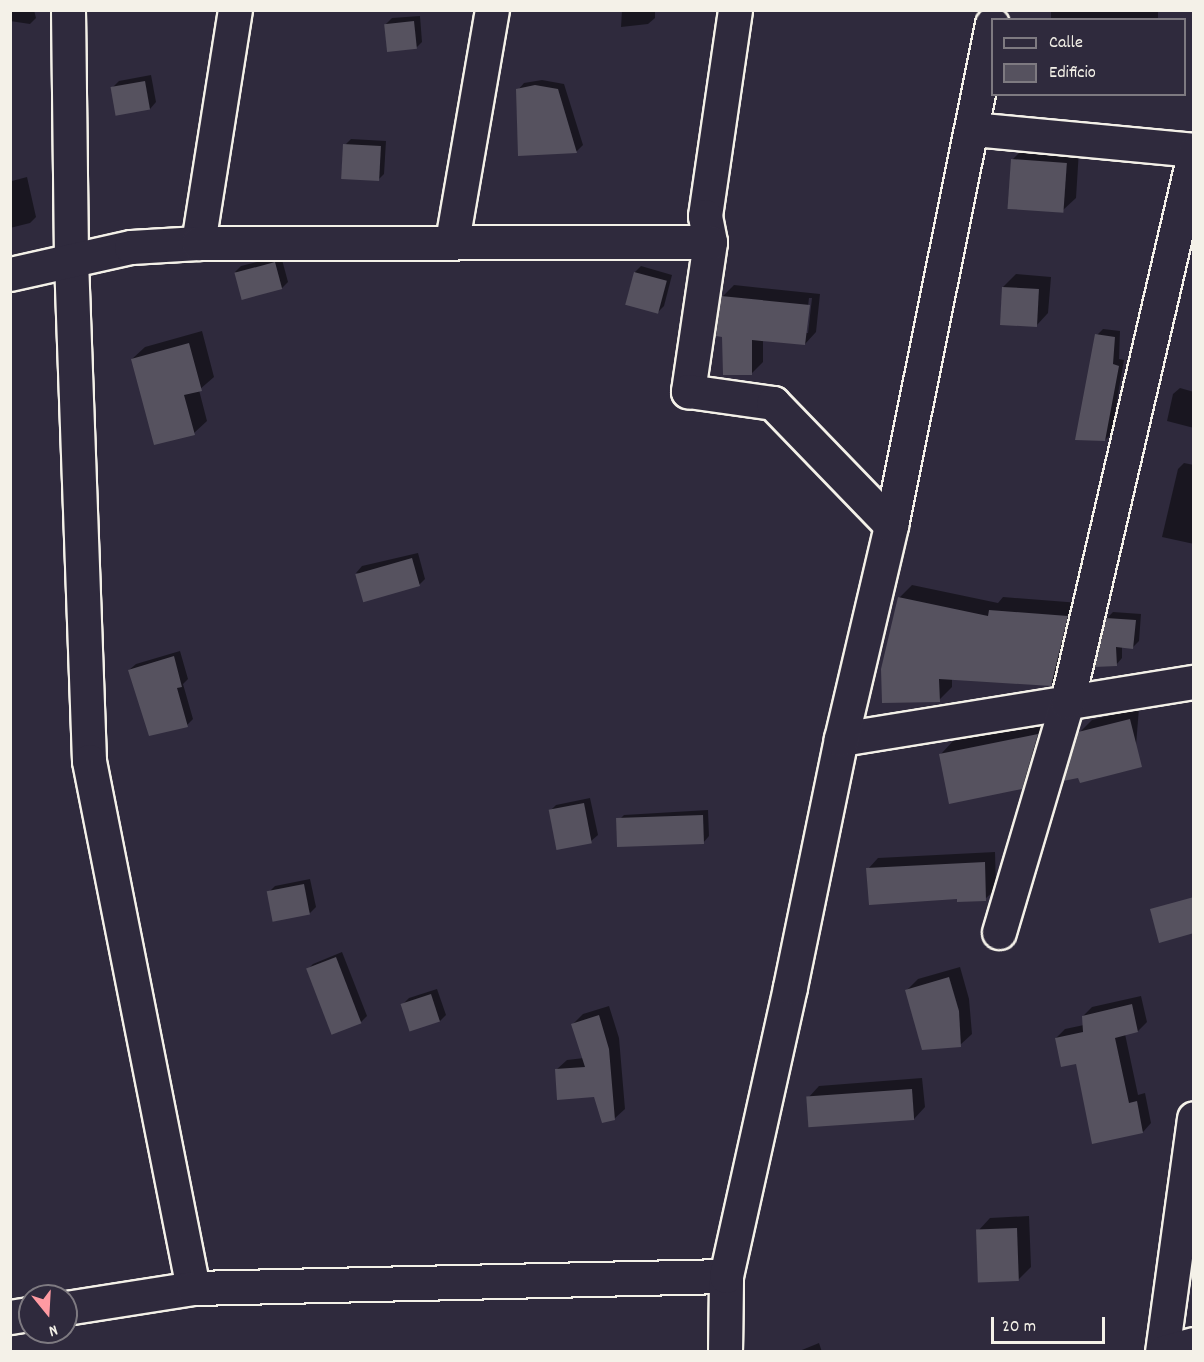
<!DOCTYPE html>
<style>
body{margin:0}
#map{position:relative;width:1204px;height:1362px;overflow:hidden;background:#2f2a3d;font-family:Dekko,sans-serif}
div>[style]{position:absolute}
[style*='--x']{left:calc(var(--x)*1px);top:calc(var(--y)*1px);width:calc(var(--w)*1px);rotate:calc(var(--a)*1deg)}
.shadow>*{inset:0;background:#0007;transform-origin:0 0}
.building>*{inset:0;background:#56525f;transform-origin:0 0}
.roads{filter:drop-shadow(2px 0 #f4f1e8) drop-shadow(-2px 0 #f4f1e8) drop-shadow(0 2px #f4f1e8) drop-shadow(0 -2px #f4f1e8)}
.minor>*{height:33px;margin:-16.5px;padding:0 16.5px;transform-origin:16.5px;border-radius:16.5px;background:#2f2a3d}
span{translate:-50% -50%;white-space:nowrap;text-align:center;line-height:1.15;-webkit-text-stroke:4.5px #2f2a3d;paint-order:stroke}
.frame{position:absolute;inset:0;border:12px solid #f4f1e8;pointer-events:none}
.legend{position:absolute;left:991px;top:18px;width:195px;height:78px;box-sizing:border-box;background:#2f2a3d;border:2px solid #7e7a81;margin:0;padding:8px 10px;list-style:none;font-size:18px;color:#f4f1e8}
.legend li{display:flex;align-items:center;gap:12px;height:30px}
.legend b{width:30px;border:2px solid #7e7a81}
.north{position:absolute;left:18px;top:1284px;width:60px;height:60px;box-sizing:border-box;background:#2f2a3d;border:2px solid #7e7a81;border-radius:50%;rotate:162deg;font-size:16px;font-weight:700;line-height:24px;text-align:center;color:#f4f1e8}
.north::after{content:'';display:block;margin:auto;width:21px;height:27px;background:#ff9aa2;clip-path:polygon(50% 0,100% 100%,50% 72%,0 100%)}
.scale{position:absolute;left:991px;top:1317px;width:114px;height:27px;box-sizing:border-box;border:3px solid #f4f1e8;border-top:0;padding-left:8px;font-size:18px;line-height:21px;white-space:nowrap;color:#f4f1e8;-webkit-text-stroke:4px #2f2a3d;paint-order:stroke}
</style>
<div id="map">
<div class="shadow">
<i style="clip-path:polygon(10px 10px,34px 10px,36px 18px,30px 24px,10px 21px)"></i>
<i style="clip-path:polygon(622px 10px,655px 10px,655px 18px,648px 24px,621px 27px)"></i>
<i style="left:1051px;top:10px;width:107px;height:11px"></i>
<i style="clip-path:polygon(420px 16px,422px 42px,416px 48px,386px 24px,392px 18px)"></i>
<i style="clip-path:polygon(151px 75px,156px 102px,150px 109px,113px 87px,119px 81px)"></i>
<i style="clip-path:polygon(542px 80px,564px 84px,583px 145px,577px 151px,519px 154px,518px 90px,524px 83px)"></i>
<i style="clip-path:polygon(351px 139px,386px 141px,384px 174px,378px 180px,345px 145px)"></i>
<i style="clip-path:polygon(1025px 147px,1079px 150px,1076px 198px,1063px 210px,1012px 160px)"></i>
<i style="clip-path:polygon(10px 177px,12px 181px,27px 177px,36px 217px,30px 223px,10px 228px)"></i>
<i style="clip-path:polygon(281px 256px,288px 282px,282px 288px,235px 272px,241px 266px)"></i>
<i style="clip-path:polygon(641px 266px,672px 275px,664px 306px,658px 312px,626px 303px,635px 272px)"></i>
<i style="clip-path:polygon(1016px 274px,1051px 277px,1048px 313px,1036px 326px,1003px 287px)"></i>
<i style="clip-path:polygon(evenodd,734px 285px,820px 294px,816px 332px,805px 344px,763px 339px,763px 362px,752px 373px,722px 297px,734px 285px,809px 298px,812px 298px,808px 333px,805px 333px,809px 298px)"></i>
<i style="clip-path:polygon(1103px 329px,1120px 331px,1119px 359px,1124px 360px,1111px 434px,1105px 440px,1097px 335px)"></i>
<i style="clip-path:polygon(202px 331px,214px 377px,199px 390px,207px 421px,194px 433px,132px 359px,145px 347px)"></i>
<i style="clip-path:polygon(1180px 388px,1194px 392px,1194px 428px,1167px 421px,1173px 394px)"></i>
<i style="clip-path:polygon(1184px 463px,1194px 465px,1194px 544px,1162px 537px,1178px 469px)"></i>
<i style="clip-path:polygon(418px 553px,425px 579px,419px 585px,356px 573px,362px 566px)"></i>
<i style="clip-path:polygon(912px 585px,998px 603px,1003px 597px,1080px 603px,1064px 672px,1051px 684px,952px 678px,952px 687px,939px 700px,899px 598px)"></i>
<i style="clip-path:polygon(1113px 612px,1141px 614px,1139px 641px,1133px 647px,1122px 646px,1122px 658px,1116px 665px,1107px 618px)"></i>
<i style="clip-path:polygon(180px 651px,188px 679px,183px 684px,193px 719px,187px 725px,129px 670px,136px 664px)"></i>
<i style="clip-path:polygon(1139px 708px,1135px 758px,1079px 733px,1092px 720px)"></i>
<i style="clip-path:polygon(1050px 722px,1034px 775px,1021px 788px,941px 754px,953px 741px)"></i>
<i style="clip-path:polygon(590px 798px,598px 835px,591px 841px,550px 811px,556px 805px)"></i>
<i style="clip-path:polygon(708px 810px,709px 836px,703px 843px,618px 821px,624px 815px)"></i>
<i style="clip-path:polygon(995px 852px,996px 889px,985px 899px,958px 897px,868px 869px,878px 858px)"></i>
<i style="clip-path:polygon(310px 879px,316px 907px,310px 913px,269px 892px,275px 886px)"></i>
<i style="clip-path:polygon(342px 952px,367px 1016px,361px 1022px,307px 970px,313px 964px)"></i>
<i style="clip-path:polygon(960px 967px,969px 999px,972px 1034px,960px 1045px,907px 990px,918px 979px)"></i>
<i style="clip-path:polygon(437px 989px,446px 1015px,440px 1021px,403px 1004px,409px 998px)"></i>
<i style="clip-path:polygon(1141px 996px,1147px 1022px,1138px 1031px,1125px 1034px,1138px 1095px,1145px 1093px,1151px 1123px,1143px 1132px,1056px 1038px,1065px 1029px,1084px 1025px,1083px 1016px,1092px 1007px)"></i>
<i style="clip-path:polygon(609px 1006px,619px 1038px,625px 1109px,614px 1119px,595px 1095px,556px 1070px,567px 1060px,584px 1058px,573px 1024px,583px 1014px)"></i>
<i style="clip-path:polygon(922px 1078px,925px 1107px,914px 1119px,808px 1098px,819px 1086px)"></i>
<i style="clip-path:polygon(1029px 1216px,1031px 1267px,1018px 1280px,978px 1231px,990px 1218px)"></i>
<i style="clip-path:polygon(819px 1343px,822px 1352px,797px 1352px)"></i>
</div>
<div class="building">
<i style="left:414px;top:21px;width:28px;height:30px;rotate:84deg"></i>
<i style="left:145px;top:81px;width:29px;height:35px;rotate:80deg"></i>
<i style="clip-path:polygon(535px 85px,558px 89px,577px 153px,518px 156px,516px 89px)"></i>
<i style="left:343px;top:144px;width:38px;height:35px;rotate:3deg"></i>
<i style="left:1011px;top:159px;width:56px;height:50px;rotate:4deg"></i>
<i style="left:275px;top:262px;width:28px;height:42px;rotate:75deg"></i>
<i style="left:634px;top:272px;width:34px;height:34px;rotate:15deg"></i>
<i style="left:1002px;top:287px;width:37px;height:38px;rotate:3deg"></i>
<i style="clip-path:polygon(721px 296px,810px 305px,805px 345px,752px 340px,752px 375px,723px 375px,722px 337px,716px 336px)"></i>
<i style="clip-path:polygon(1095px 334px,1115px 337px,1113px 364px,1119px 366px,1105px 441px,1075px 440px)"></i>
<i style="clip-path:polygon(189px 343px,202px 391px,184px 395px,195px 435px,154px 445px,131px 359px)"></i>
<i style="left:412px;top:558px;width:29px;height:59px;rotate:74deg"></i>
<i style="clip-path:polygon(898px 597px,988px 616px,989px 610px,1068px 616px,1051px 686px,939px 679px,940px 702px,882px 703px,881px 669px)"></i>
<i style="clip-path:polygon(1106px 618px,1136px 620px,1133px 649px,1116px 647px,1117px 666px,1094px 667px)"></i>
<i style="clip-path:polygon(174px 656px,182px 687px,177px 688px,188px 727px,149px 736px,128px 670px)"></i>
<i style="clip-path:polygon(1130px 719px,1142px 767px,1080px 783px,1078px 778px,1063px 781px,1078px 732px)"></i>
<i style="clip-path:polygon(1038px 734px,1022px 789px,949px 804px,939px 754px)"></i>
<i style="left:584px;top:803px;width:41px;height:36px;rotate:79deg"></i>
<i style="left:703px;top:815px;width:29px;height:87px;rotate:88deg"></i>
<i style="clip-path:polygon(985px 862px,986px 901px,957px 902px,957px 899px,869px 905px,866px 868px)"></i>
<i style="left:304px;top:884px;width:31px;height:38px;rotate:79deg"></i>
<i style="clip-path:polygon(1194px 897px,1194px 933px,1159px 943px,1150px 909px)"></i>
<i style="left:336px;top:957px;width:71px;height:32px;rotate:69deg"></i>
<i style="clip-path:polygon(949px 977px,959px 1011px,961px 1047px,922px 1050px,905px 990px)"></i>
<i style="left:431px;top:994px;width:29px;height:32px;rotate:72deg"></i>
<i style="clip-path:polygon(1132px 1004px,1138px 1032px,1115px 1038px,1129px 1103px,1137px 1101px,1143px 1133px,1092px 1144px,1076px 1064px,1061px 1067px,1055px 1038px,1083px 1032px,1082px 1016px)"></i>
<i style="clip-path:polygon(599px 1015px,609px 1049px,615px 1120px,602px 1123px,594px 1097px,557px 1100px,555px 1069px,585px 1067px,571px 1024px)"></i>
<i style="left:912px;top:1089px;width:31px;height:106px;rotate:86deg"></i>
<i style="left:1017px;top:1228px;width:53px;height:41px;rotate:88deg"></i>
</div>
<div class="roads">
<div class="minor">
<i style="--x:68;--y:10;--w:250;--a:89.3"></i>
<i style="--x:71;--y:260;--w:501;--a:87.94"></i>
<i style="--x:89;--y:761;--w:537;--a:78.84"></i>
<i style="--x:735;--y:10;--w:208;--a:98.3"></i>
<i style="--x:705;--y:216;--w:26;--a:79"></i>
<i style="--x:710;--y:242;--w:151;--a:98.4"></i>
<i style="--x:688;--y:391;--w:86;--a:8"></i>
<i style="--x:773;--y:403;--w:170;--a:46"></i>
<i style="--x:972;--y:129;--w:223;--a:5.4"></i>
<i style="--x:452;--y:241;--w:234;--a:-80.2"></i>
<i style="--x:198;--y:243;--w:236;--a:-81"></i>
<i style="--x:10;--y:274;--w:124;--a:-12.6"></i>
<i style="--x:131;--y:247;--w:67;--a:-3.4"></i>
<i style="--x:198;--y:243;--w:512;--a:-0.11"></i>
<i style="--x:841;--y:739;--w:358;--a:-9.2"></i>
<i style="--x:999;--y:932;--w:240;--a:-73.5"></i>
<i style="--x:1067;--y:702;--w:563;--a:-76.95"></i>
<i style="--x:66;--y:1308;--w:129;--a:-8.9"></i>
<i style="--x:193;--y:1288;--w:533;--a:-1.29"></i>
<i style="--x:10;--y:1317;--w:20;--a:-9"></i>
<i style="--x:725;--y:1352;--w:76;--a:-89.2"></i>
<i style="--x:726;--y:1276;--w:296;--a:-77.5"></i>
<i style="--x:790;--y:987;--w:253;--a:-78.4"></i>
<i style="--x:841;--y:739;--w:220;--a:-76.8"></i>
<i style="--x:891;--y:525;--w:511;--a:-78.6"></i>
<i style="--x:1162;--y:1352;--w:236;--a:-82.2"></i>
<i style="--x:1164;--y:1352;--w:31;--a:-15"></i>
</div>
</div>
<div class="frame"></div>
<ul class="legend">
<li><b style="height:8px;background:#2f2a3d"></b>Calle</li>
<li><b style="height:16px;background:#56525f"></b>Edificio</li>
</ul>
<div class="north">N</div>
<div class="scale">20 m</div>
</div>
